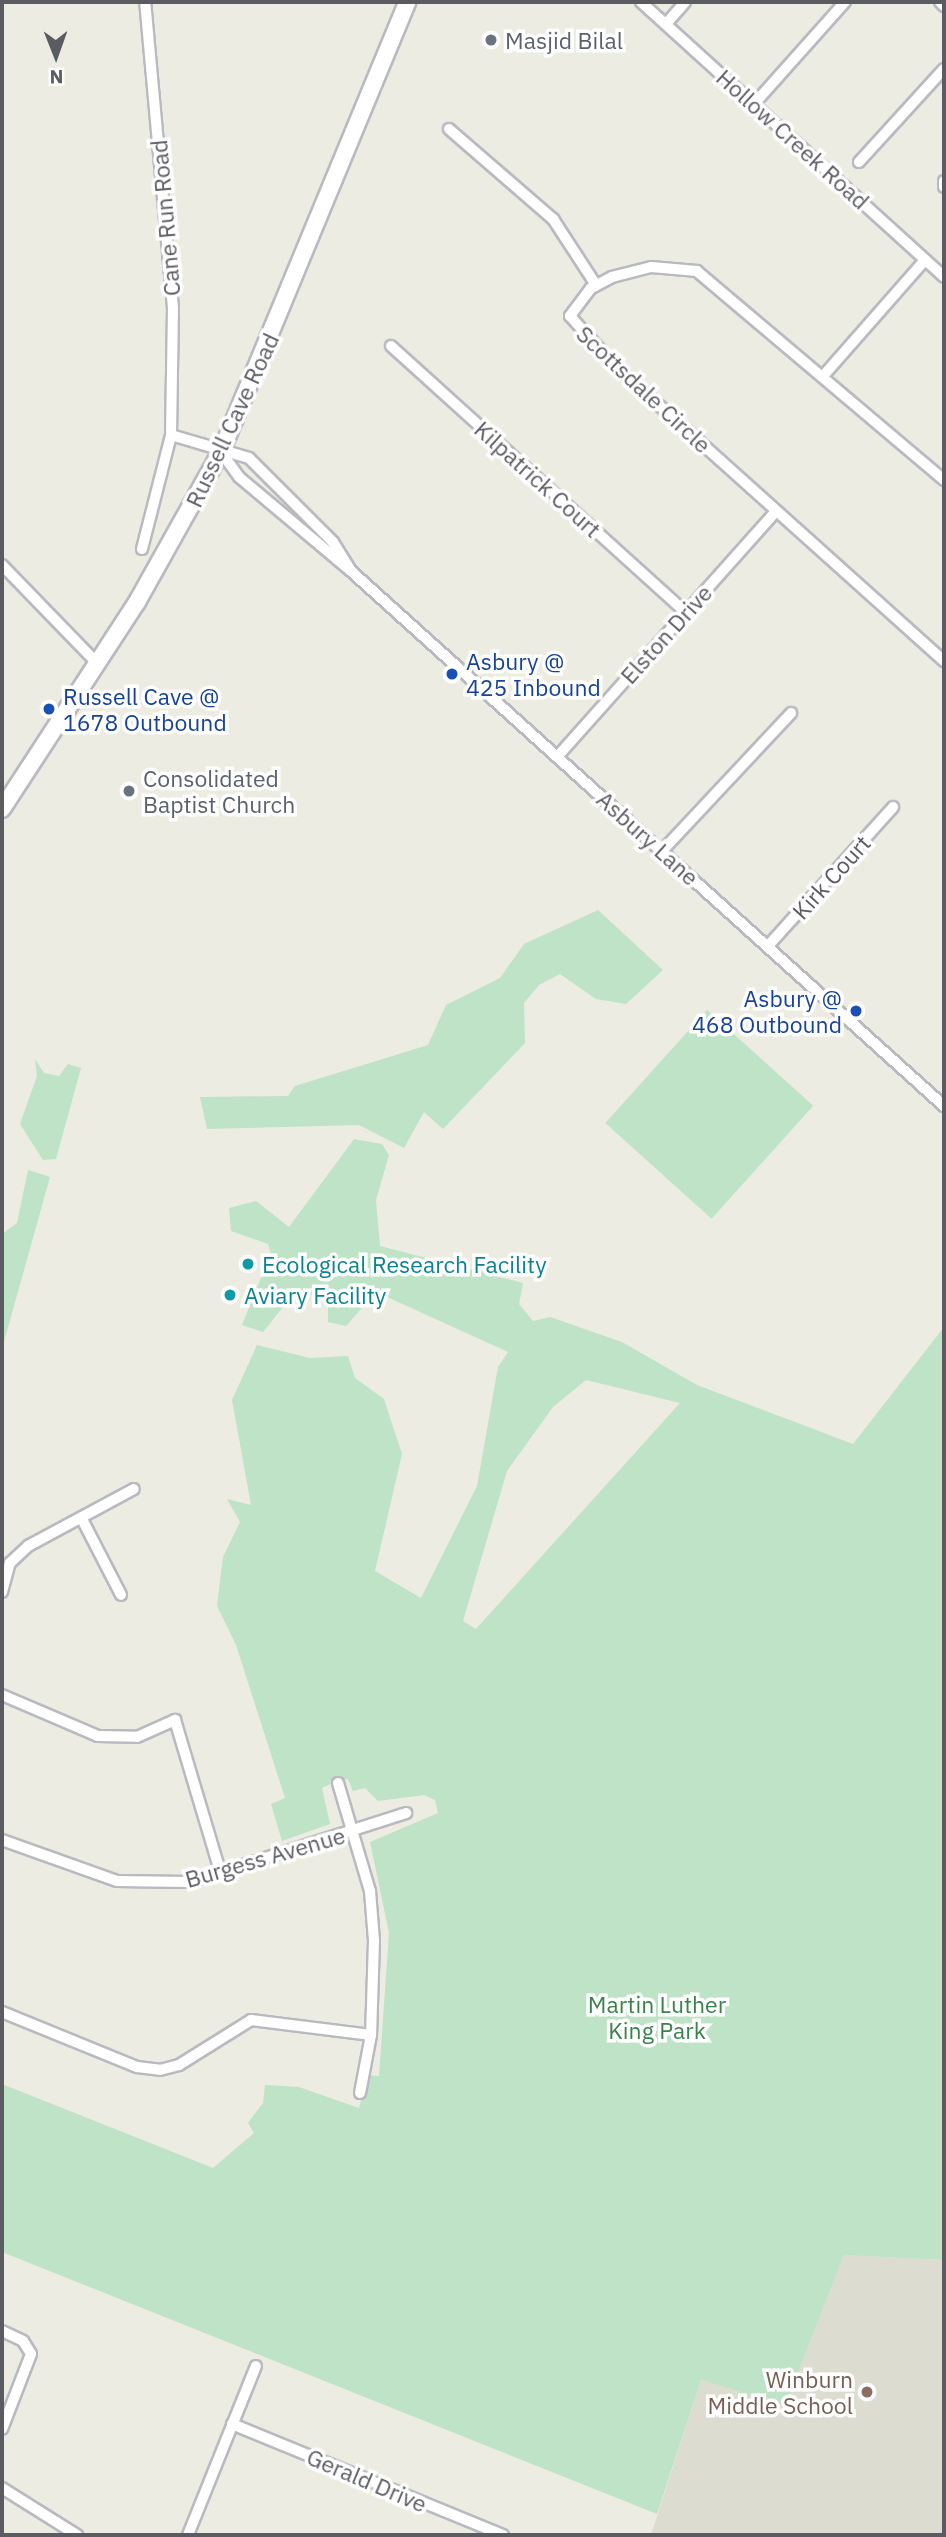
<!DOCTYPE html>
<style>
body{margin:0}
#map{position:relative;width:946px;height:2537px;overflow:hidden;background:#ecece2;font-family:"IBM Plex Sans",sans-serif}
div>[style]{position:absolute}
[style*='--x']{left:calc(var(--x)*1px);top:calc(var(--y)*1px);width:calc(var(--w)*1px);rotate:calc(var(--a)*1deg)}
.education>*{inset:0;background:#dcdcd0}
.green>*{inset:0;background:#bfe3c6;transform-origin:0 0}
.roads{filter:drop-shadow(2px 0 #b9bac0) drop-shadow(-2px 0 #b9bac0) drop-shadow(0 2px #b9bac0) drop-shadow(0 -2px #b9bac0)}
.street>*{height:10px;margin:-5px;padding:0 5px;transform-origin:5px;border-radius:5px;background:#fff}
.secondary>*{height:16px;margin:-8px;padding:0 8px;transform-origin:8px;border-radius:8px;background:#fff}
.dots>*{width:19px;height:19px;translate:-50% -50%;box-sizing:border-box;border:4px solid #fff;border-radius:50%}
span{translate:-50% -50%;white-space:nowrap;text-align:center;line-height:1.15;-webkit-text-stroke:7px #fff;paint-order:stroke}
.worship-label{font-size:23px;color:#5b616d}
.left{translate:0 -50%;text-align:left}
.street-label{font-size:23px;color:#5a5c62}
.transit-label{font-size:23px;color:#164399}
.right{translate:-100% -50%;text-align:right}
.culture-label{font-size:23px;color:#0d838f}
.park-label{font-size:23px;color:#39834b}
.education-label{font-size:23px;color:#785e54}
.frame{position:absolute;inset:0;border:4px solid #5a5c62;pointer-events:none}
.north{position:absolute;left:21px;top:21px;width:70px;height:70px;-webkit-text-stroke:5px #fff;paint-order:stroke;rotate:179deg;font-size:19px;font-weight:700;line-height:28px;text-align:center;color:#5a5c62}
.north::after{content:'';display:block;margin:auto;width:24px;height:32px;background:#5a5c62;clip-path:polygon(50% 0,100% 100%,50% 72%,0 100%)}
</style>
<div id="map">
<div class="education">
<i style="clip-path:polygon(844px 2255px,944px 2260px,944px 2535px,651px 2535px,701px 2380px,785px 2404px)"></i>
</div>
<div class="green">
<i style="clip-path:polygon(598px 910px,663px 970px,626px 1004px,596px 999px,560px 974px,539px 985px,524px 1003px,525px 1043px,443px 1129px,424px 1112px,404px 1148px,359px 1125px,207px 1129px,200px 1097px,288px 1096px,295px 1086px,428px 1045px,446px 1005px,500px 978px,524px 944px)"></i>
<i style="left:707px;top:1010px;width:143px;height:152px;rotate:42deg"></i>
<i style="clip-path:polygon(35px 1059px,44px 1073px,59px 1076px,68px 1064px,81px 1068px,56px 1159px,43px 1160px,20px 1124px,37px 1076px)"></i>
<i style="clip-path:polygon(evenodd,354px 1139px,382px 1144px,389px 1155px,376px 1200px,380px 1246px,523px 1283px,519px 1304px,533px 1321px,550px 1317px,622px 1342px,697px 1385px,853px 1444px,944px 1327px,944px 2260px,844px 2255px,785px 2405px,701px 2380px,657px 2514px,2px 2252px,2px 2084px,213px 2168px,254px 2133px,248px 2123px,263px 2103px,265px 2085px,299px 2087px,359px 2108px,367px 2075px,379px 2076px,389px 1933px,370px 1842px,438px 1813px,435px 1800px,424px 1795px,378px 1801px,365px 1788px,353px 1791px,348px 1779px,337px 1781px,322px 1788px,330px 1824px,282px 1841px,271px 1804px,285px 1798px,236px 1645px,217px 1606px,223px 1557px,240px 1522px,227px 1499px,251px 1505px,232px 1400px,257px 1345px,310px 1358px,348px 1356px,355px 1378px,384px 1399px,402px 1454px,375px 1571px,421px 1598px,477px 1486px,498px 1367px,508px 1352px,376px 1292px,346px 1326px,328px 1322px,328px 1297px,294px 1293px,263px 1332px,242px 1325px,271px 1253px,268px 1244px,231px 1231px,229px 1208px,256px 1201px,289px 1227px,354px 1139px,586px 1380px,680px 1403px,476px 1629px,463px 1621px,507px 1471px,553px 1407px,586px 1380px)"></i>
<i style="clip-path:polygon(28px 1170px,50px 1177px,2px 1349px,2px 1234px,17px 1223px)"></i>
</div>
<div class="roads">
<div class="street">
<i style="--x:641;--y:2;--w:409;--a:42.2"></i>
<i style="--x:940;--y:2;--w:6;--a:45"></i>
<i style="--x:666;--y:24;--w:29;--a:-49"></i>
<i style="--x:754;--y:104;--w:137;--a:-48.3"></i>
<i style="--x:449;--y:129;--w:138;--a:40.9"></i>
<i style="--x:553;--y:219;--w:79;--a:56.9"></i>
<i style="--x:859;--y:162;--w:126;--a:-47.6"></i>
<i style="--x:944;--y:181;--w:6;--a:90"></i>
<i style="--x:391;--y:346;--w:396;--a:42.1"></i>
<i style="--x:824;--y:375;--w:153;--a:-48.7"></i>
<i style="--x:171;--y:435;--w:81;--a:16.4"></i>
<i style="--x:249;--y:458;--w:119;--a:45"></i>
<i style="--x:333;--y:542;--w:31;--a:58"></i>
<i style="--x:221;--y:452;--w:31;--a:54"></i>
<i style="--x:239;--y:477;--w:146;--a:40"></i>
<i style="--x:351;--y:571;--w:799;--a:42.06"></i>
<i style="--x:944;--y:480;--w:324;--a:-139.8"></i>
<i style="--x:697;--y:271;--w:46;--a:-175"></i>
<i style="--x:651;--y:267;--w:40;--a:165.6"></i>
<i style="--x:612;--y:277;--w:24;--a:152"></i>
<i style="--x:591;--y:288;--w:35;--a:127"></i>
<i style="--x:570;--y:316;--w:64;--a:48.1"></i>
<i style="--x:613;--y:364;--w:445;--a:41.9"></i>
<i style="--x:142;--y:549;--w:118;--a:-75.7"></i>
<i style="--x:171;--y:435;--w:127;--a:-89.1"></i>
<i style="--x:173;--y:308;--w:307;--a:-95.2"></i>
<i style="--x:2;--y:565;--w:135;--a:45.9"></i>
<i style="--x:557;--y:757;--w:329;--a:-48.3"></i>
<i style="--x:662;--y:851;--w:189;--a:-46.9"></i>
<i style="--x:768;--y:946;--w:187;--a:-48"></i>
<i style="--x:83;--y:1521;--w:83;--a:62.8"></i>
<i style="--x:2;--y:1592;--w:30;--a:-75"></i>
<i style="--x:10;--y:1563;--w:25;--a:-43"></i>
<i style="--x:28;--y:1546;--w:120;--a:-28.3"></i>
<i style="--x:2;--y:1695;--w:104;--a:23.1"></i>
<i style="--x:98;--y:1736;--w:39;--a:1"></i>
<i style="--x:137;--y:1737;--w:42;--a:-24.1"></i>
<i style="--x:175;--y:1720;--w:161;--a:73.4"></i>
<i style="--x:338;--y:1783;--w:113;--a:73.5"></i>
<i style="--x:370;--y:1891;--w:50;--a:85.4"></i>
<i style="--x:374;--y:1941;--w:94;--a:91.8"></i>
<i style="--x:371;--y:2035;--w:59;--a:100.7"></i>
<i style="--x:2;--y:1840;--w:122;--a:19.6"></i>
<i style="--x:117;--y:1881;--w:73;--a:0.8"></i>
<i style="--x:190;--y:1882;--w:227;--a:-17.7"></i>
<i style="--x:2;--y:2012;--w:146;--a:22.2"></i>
<i style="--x:137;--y:2067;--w:23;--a:7"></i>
<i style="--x:160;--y:2070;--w:20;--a:-15"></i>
<i style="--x:179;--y:2065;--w:85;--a:-32"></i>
<i style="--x:251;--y:2020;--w:121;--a:7.1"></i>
<i style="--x:2;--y:2331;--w:23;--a:25"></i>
<i style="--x:23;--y:2341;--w:15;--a:58"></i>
<i style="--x:31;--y:2354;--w:80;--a:111.1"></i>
<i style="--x:232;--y:2424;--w:293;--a:22.3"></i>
<i style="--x:2;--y:2488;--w:89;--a:32.1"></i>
<i style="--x:188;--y:2535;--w:182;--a:-68.1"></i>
</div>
<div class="secondary">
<i style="--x:2;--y:809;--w:247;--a:-56.9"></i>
<i style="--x:137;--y:602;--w:172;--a:-60.8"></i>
<i style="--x:221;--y:452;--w:487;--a:-67.5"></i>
</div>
</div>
<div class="dots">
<i style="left:491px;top:40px;background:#6b7280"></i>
<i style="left:452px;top:674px;background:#1a4fb4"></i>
<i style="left:49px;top:709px;background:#1a4fb4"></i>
<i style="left:129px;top:791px;background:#6b7280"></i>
<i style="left:856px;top:1011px;background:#1a4fb4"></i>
<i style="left:248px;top:1264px;background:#0f9aa8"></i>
<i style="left:230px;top:1295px;background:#0f9aa8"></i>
<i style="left:867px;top:2392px;background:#8d6e63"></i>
</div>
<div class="worship-label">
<span class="left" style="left:505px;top:40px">Masjid Bilal</span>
<span class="left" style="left:143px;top:791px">Consolidated<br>Baptist Church</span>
</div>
<div class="street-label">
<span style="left:793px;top:139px;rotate:42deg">Hollow Creek Road</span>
<span style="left:165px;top:218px;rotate:-95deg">Cane Run Road</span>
<span style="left:644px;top:389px;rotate:43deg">Scottsdale Circle</span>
<span style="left:232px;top:420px;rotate:-65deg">Russell Cave Road</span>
<span style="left:538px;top:479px;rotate:42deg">Kilpatrick Court</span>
<span style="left:666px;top:634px;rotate:-48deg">Elston Drive</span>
<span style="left:648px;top:838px;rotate:42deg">Asbury Lane</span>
<span style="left:831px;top:877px;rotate:-48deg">Kirk Court</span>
<span style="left:265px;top:1857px;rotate:-16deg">Burgess Avenue</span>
<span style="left:367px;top:2480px;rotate:23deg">Gerald Drive</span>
</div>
<div class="transit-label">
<span class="left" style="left:466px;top:674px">Asbury @<br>425 Inbound</span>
<span class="left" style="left:63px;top:709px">Russell Cave @<br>1678 Outbound</span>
<span class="right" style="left:842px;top:1011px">Asbury @<br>468 Outbound</span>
</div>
<div class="culture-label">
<span class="left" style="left:262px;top:1264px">Ecological Research Facility</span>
<span class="left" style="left:244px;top:1295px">Aviary Facility</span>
</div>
<div class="park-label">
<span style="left:657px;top:2017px">Martin Luther<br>King Park</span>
</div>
<div class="education-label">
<span class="right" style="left:853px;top:2392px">Winburn<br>Middle School</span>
</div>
<div class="frame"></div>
<div class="north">N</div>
</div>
